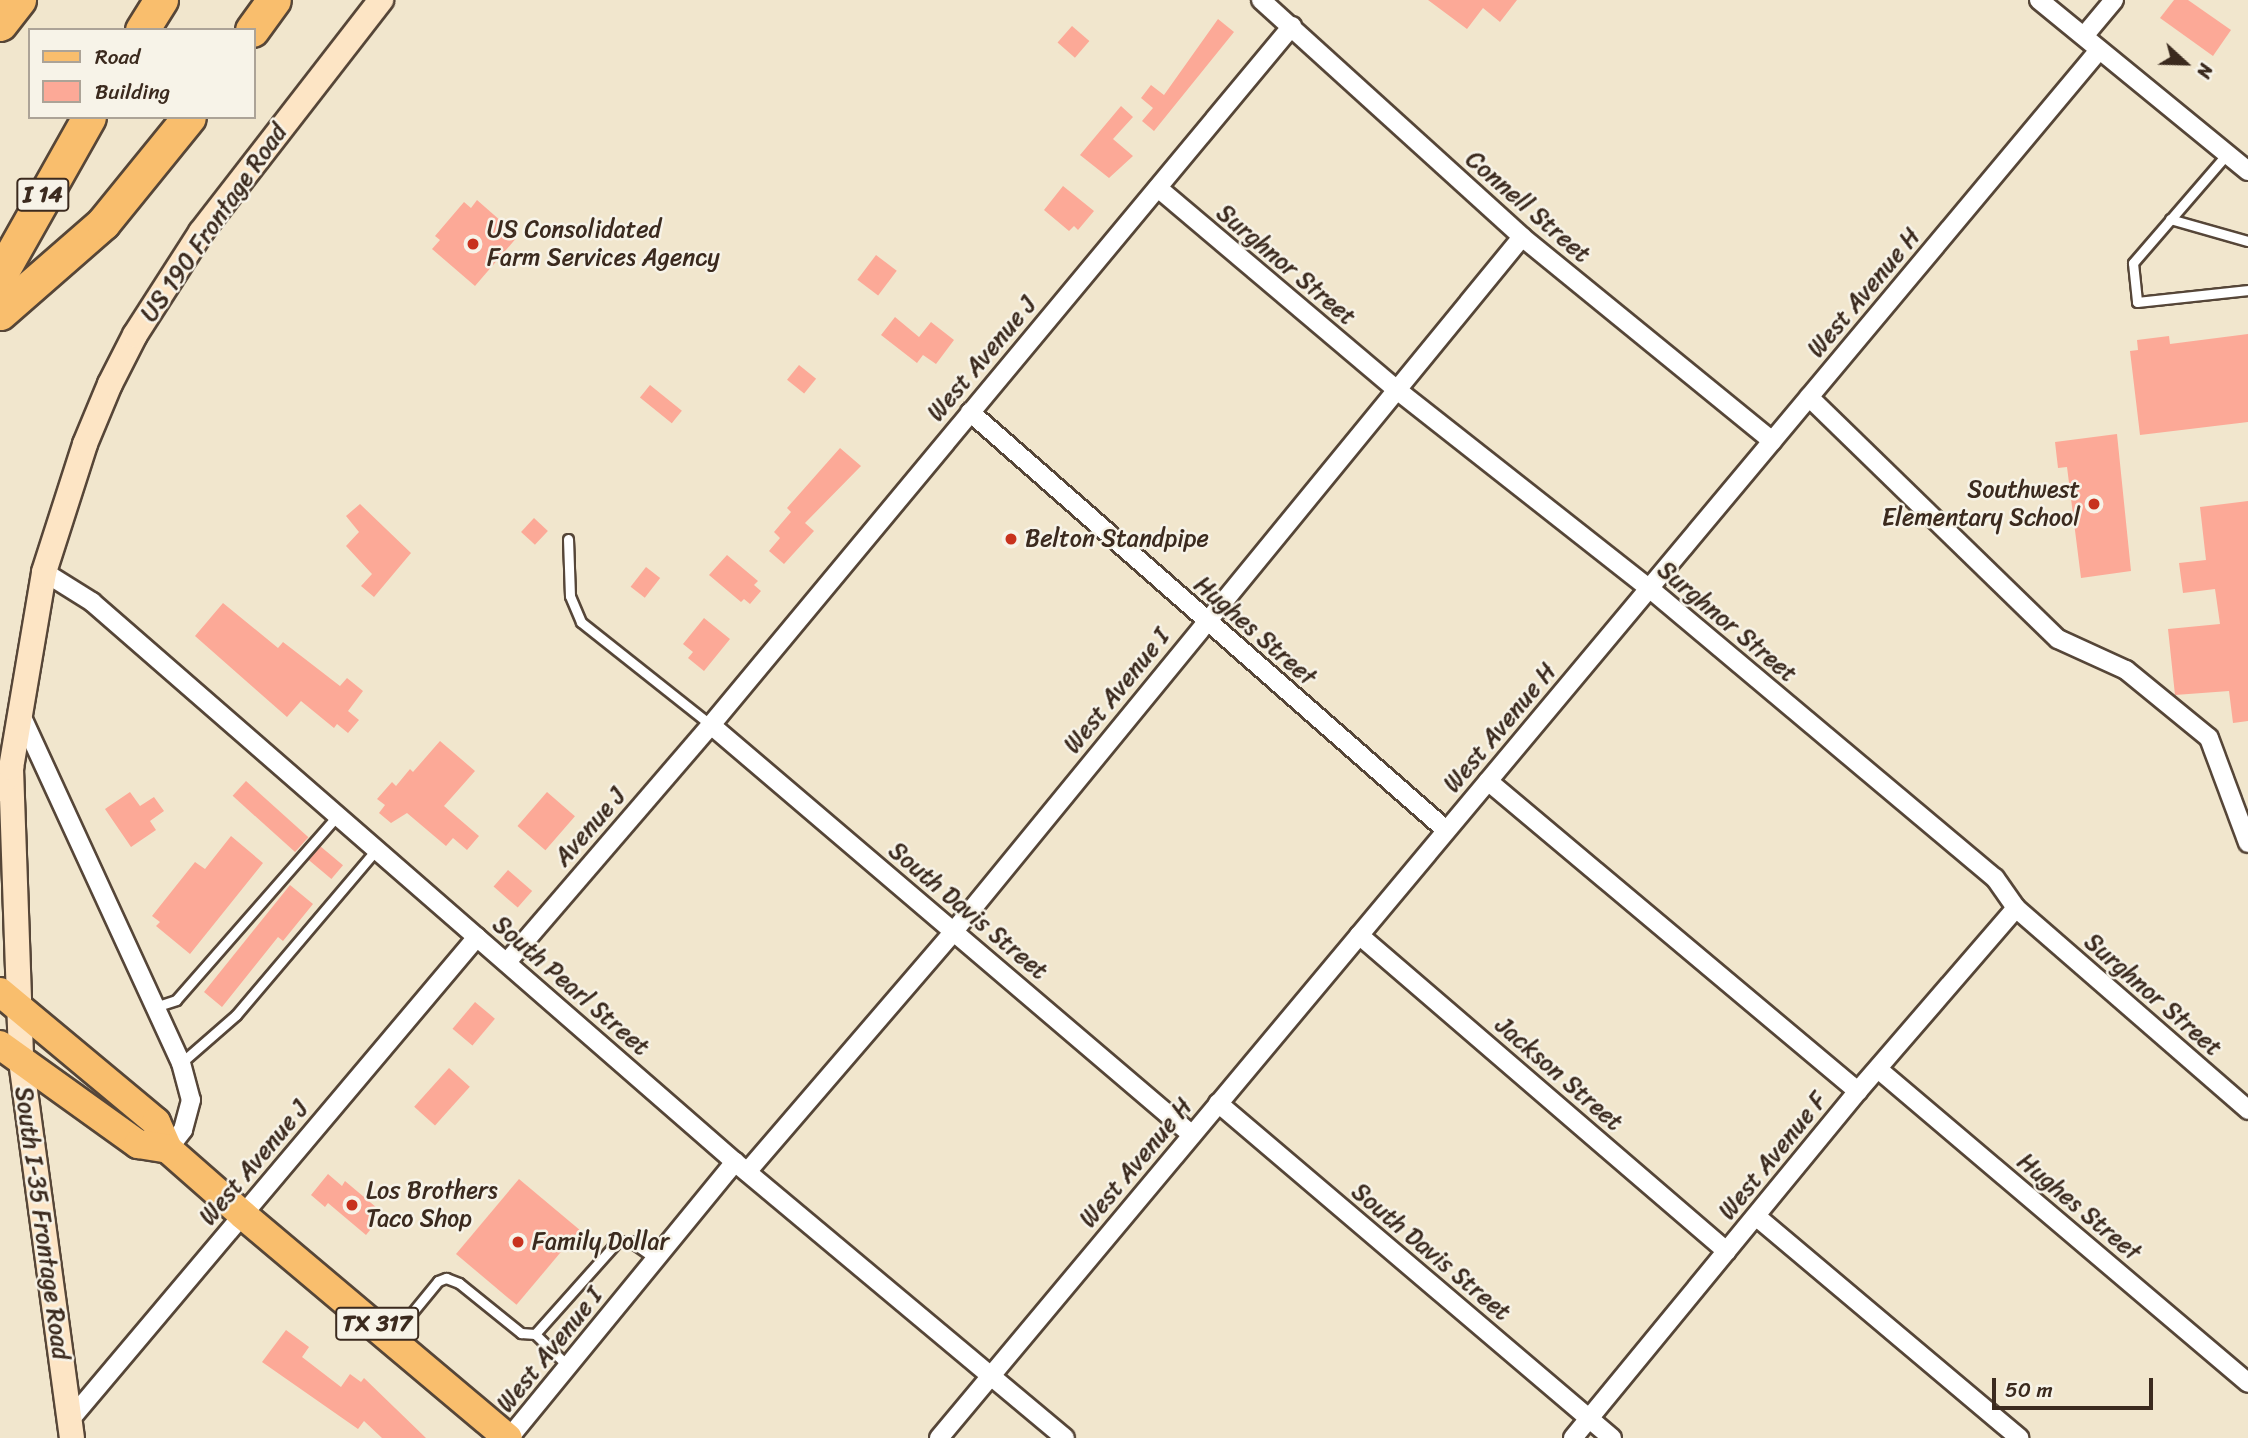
<!DOCTYPE html>
<style>
body{margin:0}
#map{position:relative;width:2248px;height:1438px;overflow:hidden;background:#f1e6cd;font-family:Sriracha,sans-serif}
div>[style]{position:absolute}
[style*='--x']{left:calc(var(--x)*1px);top:calc(var(--y)*1px);width:calc(var(--w)*1px);rotate:calc(var(--a)*1deg)}
.building>*{inset:0;background:#fca997;transform-origin:0 0}
.roads{filter:drop-shadow(2px 0 #564638) drop-shadow(-2px 0 #564638) drop-shadow(0 2px #564638) drop-shadow(0 -2px #564638)}
.lane>*{height:9px;margin:-4.5px;padding:0 4.5px;transform-origin:4.5px;border-radius:4.5px;background:#fff}
.street>*{height:18px;margin:-9px;padding:0 9px;transform-origin:9px;border-radius:9px;background:#fff}
.secondary>*{height:24px;margin:-12px;padding:0 12px;transform-origin:12px;border-radius:12px;background:#fde5c5}
.primary>*{height:28px;margin:-14px;padding:0 14px;transform-origin:14px;border-radius:14px;background:#f9be6d}
.highway>*{height:33px;margin:-16.5px;padding:0 16.5px;transform-origin:16.5px;border-radius:16.5px;background:#f9be6d}
.dots>*{width:19px;height:19px;translate:-50% -50%;box-sizing:border-box;border:4px solid #f7f3e8;border-radius:50%}
span{translate:-50% -50%;white-space:nowrap;text-align:center;line-height:1.15;-webkit-text-stroke:5px #f7f3e8;paint-order:stroke}
.shield-label span{padding:2px 5px;background:#f7f3e8;border:2px solid;border-radius:5px;-webkit-text-stroke-width:0}
.shield-label{font-size:23px;color:#3b2a1e;font-weight:700}
.street-label{font-size:24px;color:#3b2a1e}
.poi-label{font-size:24px;color:#3b2a1e}
.left{translate:0 -50%;text-align:left}
.right{translate:-100% -50%;text-align:right}
.legend{position:absolute;left:28px;top:28px;width:228px;height:91px;box-sizing:border-box;background:#f7f3e8;border:2px solid #aca397;margin:0;padding:9px 12px;list-style:none;font-size:21px;color:#3b2a1e}
.legend li{display:flex;align-items:center;gap:14px;height:35px}
.legend b{width:35px;border:2px solid #aca397}
.north{position:absolute;left:2150px;top:28px;width:70px;height:70px;-webkit-text-stroke:5px #f7f3e8;paint-order:stroke;rotate:112deg;font-size:19px;font-weight:700;line-height:28px;text-align:center;color:#3b2a1e}
.north::after{content:'';display:block;margin:auto;width:24px;height:32px;background:#3b2a1e;clip-path:polygon(50% 0,100% 100%,50% 72%,0 100%)}
.scale{position:absolute;left:1992px;top:1378px;width:161px;height:32px;box-sizing:border-box;border:4px solid #3b2a1e;border-top:0;padding-left:9px;font-size:21px;line-height:24px;white-space:nowrap;color:#3b2a1e;-webkit-text-stroke:5px #f7f3e8;paint-order:stroke}
</style>
<div id="map">
<div class="building">
<i style="clip-path:polygon(1428px 0,1517px 0,1500px 22px,1483px 8px,1467px 29px)"></i>
<i style="clip-path:polygon(2174px 0,2188px 0,2231px 30px,2213px 56px,2160px 18px)"></i>
<i style="clip-path:polygon(1218px 19px,1234px 32px,1154px 131px,1142px 121px,1153px 108px,1141px 98px,1151px 85px,1164px 95px)"></i>
<i style="left:1072px;top:26px;width:23px;height:22px;rotate:41deg"></i>
<i style="clip-path:polygon(1121px 106px,1133px 117px,1113px 139px,1133px 156px,1109px 178px,1080px 155px)"></i>
<i style="clip-path:polygon(1063px 186px,1094px 211px,1078px 230px,1074px 226px,1069px 231px,1044px 210px)"></i>
<i style="clip-path:polygon(477px 200px,518px 236px,475px 286px,432px 249px,440px 240px,435px 236px,464px 202px,471px 208px)"></i>
<i style="left:876px;top:255px;width:26px;height:31px;rotate:37deg"></i>
<i style="clip-path:polygon(895px 317px,919px 337px,931px 322px,954px 340px,936px 364px,923px 355px,917px 363px,881px 335px)"></i>
<i style="clip-path:polygon(2248px 334px,2248px 422px,2140px 435px,2130px 351px,2138px 350px,2137px 340px,2169px 336px,2170px 344px)"></i>
<i style="left:799px;top:365px;width:22px;height:19px;rotate:39deg"></i>
<i style="left:650px;top:385px;width:41px;height:16px;rotate:39deg"></i>
<i style="clip-path:polygon(2117px 434px,2131px 571px,2081px 578px,2067px 467px,2058px 468px,2055px 442px)"></i>
<i style="clip-path:polygon(840px 448px,861px 466px,805px 523px,814px 531px,784px 564px,769px 551px,780px 538px,774px 532px,791px 512px,787px 508px)"></i>
<i style="clip-path:polygon(2248px 501px,2248px 721px,2233px 723px,2229px 691px,2175px 695px,2168px 629px,2220px 624px,2215px 589px,2183px 593px,2179px 563px,2206px 560px,2200px 507px)"></i>
<i style="clip-path:polygon(360px 504px,411px 553px,374px 597px,361px 586px,372px 574px,346px 546px,359px 532px,346px 516px)"></i>
<i style="left:534px;top:518px;width:19px;height:19px;rotate:43deg"></i>
<i style="clip-path:polygon(727px 555px,758px 581px,754px 585px,761px 591px,750px 604px,744px 599px,741px 602px,709px 575px)"></i>
<i style="left:646px;top:567px;width:18px;height:25px;rotate:38deg"></i>
<i style="clip-path:polygon(223px 603px,278px 648px,283px 642px,340px 686px,347px 678px,363px 691px,348px 711px,359px 720px,348px 733px,337px 724px,334px 728px,301px 701px,287px 717px,195px 636px)"></i>
<i style="clip-path:polygon(704px 618px,730px 639px,704px 671px,688px 658px,693px 652px,683px 644px)"></i>
<i style="clip-path:polygon(440px 741px,475px 771px,444px 806px,479px 836px,467px 850px,453px 838px,446px 846px,407px 813px,391px 823px,379px 813px,385px 805px,377px 799px,392px 782px,396px 786px,410px 769px,413px 772px)"></i>
<i style="left:246px;top:781px;width:84px;height:20px;rotate:42deg"></i>
<i style="clip-path:polygon(130px 792px,140px 806px,154px 797px,164px 811px,150px 821px,156px 830px,131px 847px,105px 809px)"></i>
<i style="left:547px;top:792px;width:37px;height:45px;rotate:41deg"></i>
<i style="clip-path:polygon(231px 836px,263px 863px,190px 954px,156px 926px,160px 922px,152px 916px,195px 862px,205px 869px)"></i>
<i style="left:320px;top:846px;width:30px;height:18px;rotate:40deg"></i>
<i style="left:508px;top:870px;width:32px;height:22px;rotate:41deg"></i>
<i style="clip-path:polygon(290px 885px,313px 904px,283px 941px,278px 937px,222px 1007px,204px 992px)"></i>
<i style="left:475px;top:1002px;width:26px;height:35px;rotate:40deg"></i>
<i style="left:449px;top:1068px;width:28px;height:52px;rotate:42deg"></i>
<i style="clip-path:polygon(328px 1174px,342px 1186px,345px 1181px,377px 1208px,373px 1214px,379px 1219px,366px 1235px,328px 1203px,325px 1207px,311px 1195px)"></i>
<i style="left:519px;top:1179px;width:79px;height:98px;rotate:40deg"></i>
<i style="clip-path:polygon(286px 1330px,309px 1347px,302px 1357px,341px 1387px,350px 1374px,361px 1382px,364px 1378px,426px 1438px,382px 1438px,364px 1421px,358px 1429px,262px 1362px)"></i>
</div>
<div class="roads">
<div class="lane">
<i style="--x:2227;--y:154;--w:144;--a:130.8"></i>
<i style="--x:2133;--y:263;--w:39;--a:84"></i>
<i style="--x:2137;--y:302;--w:112;--a:-6.2"></i>
<i style="--x:2170;--y:219;--w:81;--a:15.8"></i>
<i style="--x:568;--y:539;--w:57;--a:88"></i>
<i style="--x:570;--y:596;--w:28;--a:67"></i>
<i style="--x:581;--y:622;--w:166;--a:38.4"></i>
<i style="--x:158;--y:1006;--w:19;--a:-18"></i>
<i style="--x:176;--y:1000;--w:244;--a:-48.8"></i>
<i style="--x:181;--y:1063;--w:73;--a:-41.1"></i>
<i style="--x:236;--y:1015;--w:216;--a:-49.7"></i>
<i style="--x:535;--y:1334;--w:46;--a:44.1"></i>
<i style="--x:393;--y:1336;--w:71;--a:-50.7"></i>
<i style="--x:438;--y:1281;--w:9;--a:-21"></i>
<i style="--x:446;--y:1278;--w:14;--a:21"></i>
<i style="--x:459;--y:1283;--w:80;--a:38.9"></i>
<i style="--x:521;--y:1333;--w:14;--a:4"></i>
<i style="--x:535;--y:1334;--w:123;--a:-48.3"></i>
<i style="--x:617;--y:1242;--w:13;--a:-4"></i>
<i style="--x:630;--y:1241;--w:32;--a:35"></i>
</div>
<div class="street">
<i style="--x:1261;--y:0;--w:353;--a:42.2"></i>
<i style="--x:1522;--y:237;--w:323;--a:39.2"></i>
<i style="--x:2039;--y:0;--w:270;--a:39.3"></i>
<i style="--x:2084;--y:36;--w:47;--a:-50.2"></i>
<i style="--x:1158;--y:188;--w:313;--a:40.2"></i>
<i style="--x:1397;--y:390;--w:320;--a:38.2"></i>
<i style="--x:1649;--y:588;--w:451;--a:40"></i>
<i style="--x:1995;--y:878;--w:37;--a:55"></i>
<i style="--x:2016;--y:908;--w:308;--a:41"></i>
<i style="--x:1809;--y:397;--w:347;--a:44.2"></i>
<i style="--x:2058;--y:639;--w:75;--a:24.5"></i>
<i style="--x:2126;--y:670;--w:107;--a:39.3"></i>
<i style="--x:2209;--y:738;--w:112;--a:69.6"></i>
<i style="--x:970;--y:412;--w:633;--a:41.29"></i>
<i style="--x:44;--y:572;--w:57;--a:32"></i>
<i style="--x:92;--y:602;--w:853;--a:41.05"></i>
<i style="--x:735;--y:1162;--w:430;--a:39.9"></i>
<i style="--x:20;--y:713;--w:385;--a:65.3"></i>
<i style="--x:181;--y:1063;--w:38;--a:75"></i>
<i style="--x:191;--y:1100;--w:31;--a:105"></i>
<i style="--x:183;--y:1130;--w:24;--a:128"></i>
<i style="--x:711;--y:725;--w:632;--a:40.44"></i>
<i style="--x:1488;--y:781;--w:483;--a:40"></i>
<i style="--x:1359;--y:935;--w:485;--a:40.7"></i>
<i style="--x:507;--y:962;--w:313;--a:-49.3"></i>
<i style="--x:711;--y:725;--w:909;--a:-50.27"></i>
<i style="--x:1878;--y:1069;--w:485;--a:40.3"></i>
<i style="--x:1218;--y:1103;--w:517;--a:40.37"></i>
<i style="--x:747;--y:1172;--w:318;--a:-49.3"></i>
<i style="--x:954;--y:931;--w:897;--a:-50.7"></i>
<i style="--x:1757;--y:1217;--w:343;--a:40.1"></i>
<i style="--x:69;--y:1421;--w:633;--a:-49.87"></i>
<i style="--x:509;--y:1438;--w:357;--a:-50.7"></i>
<i style="--x:939;--y:1438;--w:1809;--a:-50.11"></i>
<i style="--x:1573;--y:1438;--w:449;--a:-50.6"></i>
<i style="--x:1858;--y:1091;--w:242;--a:-49.2"></i>
</div>
<div class="secondary">
<i style="--x:11;--y:769;--w:292;--a:88"></i>
<i style="--x:21;--y:1061;--w:380;--a:82.3"></i>
<i style="--x:0;--y:789;--w:24;--a:-62"></i>
<i style="--x:11;--y:768;--w:199;--a:-80.4"></i>
<i style="--x:44;--y:572;--w:134;--a:-72.2"></i>
<i style="--x:85;--y:444;--w:65;--a:-67.4"></i>
<i style="--x:110;--y:384;--w:55;--a:-63"></i>
<i style="--x:135;--y:335;--w:122;--a:-57.3"></i>
<i style="--x:201;--y:232;--w:294;--a:-52.2"></i>
</div>
<div class="primary">
<i style="--x:0;--y:992;--w:203;--a:39.8"></i>
<i style="--x:156;--y:1122;--w:30;--a:66"></i>
<i style="--x:168;--y:1149;--w:100;--a:41.3"></i>
<i style="--x:243;--y:1215;--w:346;--a:40.1"></i>
<i style="--x:0;--y:1045;--w:170;--a:35.7"></i>
<i style="--x:138;--y:1144;--w:30;--a:9"></i>
</div>
<div class="highway">
<i style="--x:0;--y:24;--w:31;--a:-52"></i>
<i style="--x:142;--y:30;--w:36;--a:-58"></i>
<i style="--x:252;--y:30;--w:37;--a:-54"></i>
<i style="--x:0;--y:275;--w:181;--a:-60.6"></i>
<i style="--x:0;--y:313;--w:137;--a:-41.1"></i>
<i style="--x:103;--y:223;--w:136;--a:-50.9"></i>
</div>
</div>
<div class="dots">
<i style="left:473px;top:244px;background:#c8321e"></i>
<i style="left:2094px;top:504px;background:#c8321e"></i>
<i style="left:1011px;top:539px;background:#c8321e"></i>
<i style="left:352px;top:1205px;background:#c8321e"></i>
<i style="left:518px;top:1242px;background:#c8321e"></i>
</div>
<div class="shield-label">
<span style="left:43px;top:195px">I 14</span>
<span style="left:377px;top:1324px">TX 317</span>
</div>
<div class="street-label">
<span style="left:1528px;top:207px;rotate:41deg">Connell Street</span>
<span style="left:214px;top:223px;rotate:-55deg">US 190 Frontage Road</span>
<span style="left:1286px;top:265px;rotate:40deg">Surghnor Street</span>
<span style="left:1864px;top:293px;rotate:-50deg">West Avenue H</span>
<span style="left:982px;top:359px;rotate:-50deg">West Avenue J</span>
<span style="left:1727px;top:622px;rotate:40deg">Surghnor Street</span>
<span style="left:1255px;top:631px;rotate:41deg">Hughes Street</span>
<span style="left:1117px;top:691px;rotate:-51deg">West Avenue I</span>
<span style="left:1500px;top:728px;rotate:-50deg">West Avenue H</span>
<span style="left:590px;top:827px;rotate:-49deg">Avenue J</span>
<span style="left:968px;top:911px;rotate:40deg">South Davis Street</span>
<span style="left:571px;top:986px;rotate:41deg">South Pearl Street</span>
<span style="left:2153px;top:995px;rotate:41deg">Surghnor Street</span>
<span style="left:1559px;top:1074px;rotate:41deg">Jackson Street</span>
<span style="left:1773px;top:1156px;rotate:-51deg">West Avenue F</span>
<span style="left:254px;top:1163px;rotate:-50deg">West Avenue J</span>
<span style="left:1136px;top:1163px;rotate:-50deg">West Avenue H</span>
<span style="left:2079px;top:1207px;rotate:40deg">Hughes Street</span>
<span style="left:42px;top:1223px;rotate:82deg">South I-35 Frontage Road</span>
<span style="left:1431px;top:1252px;rotate:40deg">South Davis Street</span>
<span style="left:550px;top:1350px;rotate:-51deg">West Avenue I</span>
</div>
<div class="poi-label">
<span class="left" style="left:487px;top:244px">US Consolidated<br>Farm Services Agency</span>
<span class="right" style="left:2080px;top:504px">Southwest<br>Elementary School</span>
<span class="left" style="left:1025px;top:539px">Belton Standpipe</span>
<span class="left" style="left:366px;top:1205px">Los Brothers<br>Taco Shop</span>
<span class="left" style="left:532px;top:1242px">Family Dollar</span>
</div>
<ul class="legend">
<li><b style="height:9px;background:#f9be6d"></b>Road</li>
<li><b style="height:19px;background:#fca997"></b>Building</li>
</ul>
<div class="north">N</div>
<div class="scale">50 m</div>
</div>
